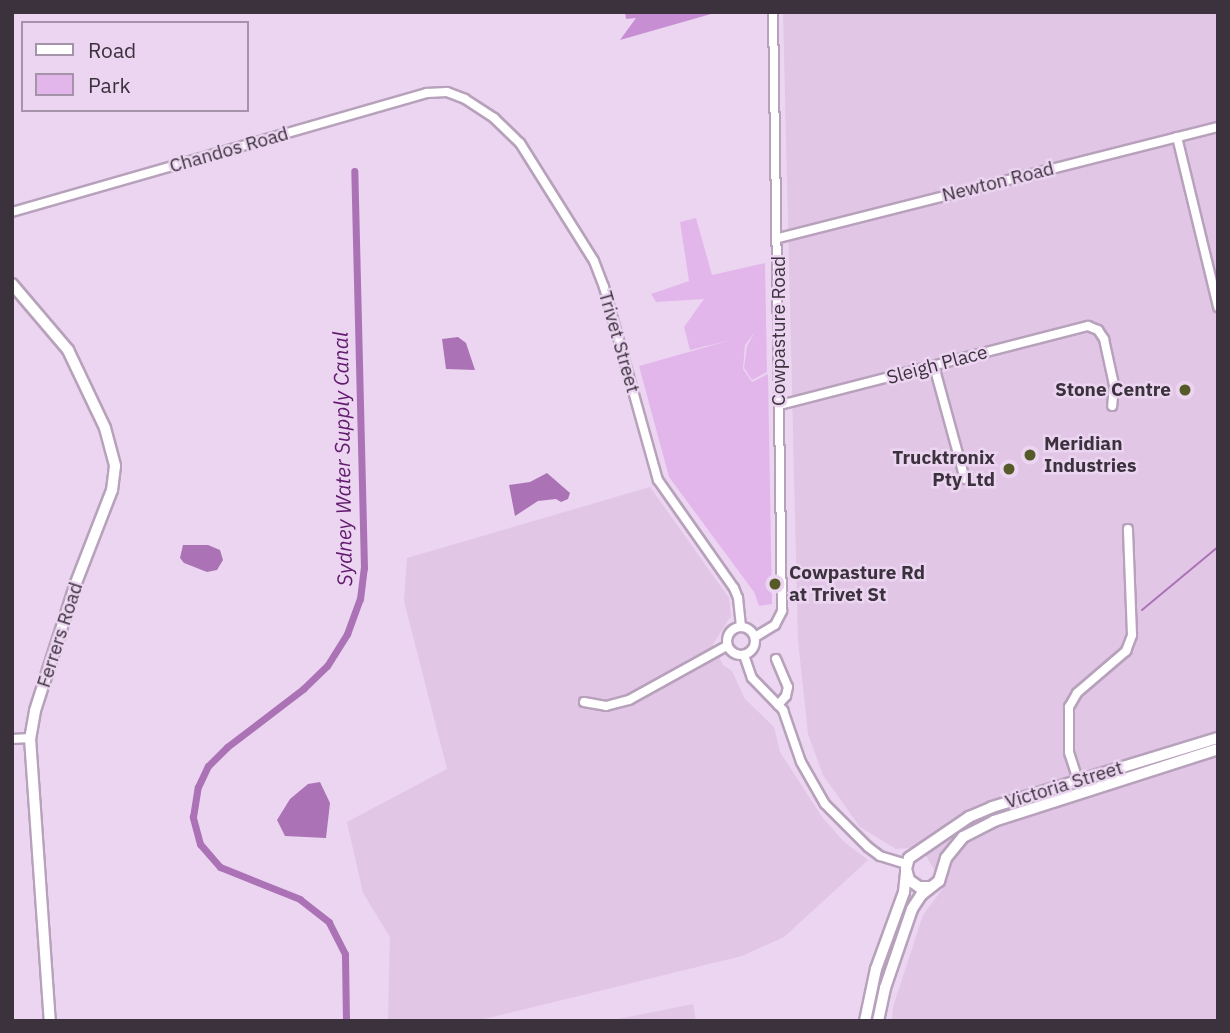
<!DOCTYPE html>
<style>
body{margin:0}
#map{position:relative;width:1230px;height:1033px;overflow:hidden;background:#ecd5f1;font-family:"IBM Plex Sans",sans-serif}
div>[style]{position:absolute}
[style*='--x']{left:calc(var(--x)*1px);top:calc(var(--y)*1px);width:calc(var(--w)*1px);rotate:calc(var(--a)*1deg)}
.built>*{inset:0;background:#e1c6e6}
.green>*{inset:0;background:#e2b6eb}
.forest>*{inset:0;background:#c88ed4}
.water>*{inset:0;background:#ab72b6}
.stream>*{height:2px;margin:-1px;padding:0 1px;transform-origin:1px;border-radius:1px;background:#ab72b6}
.canal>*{height:7px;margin:-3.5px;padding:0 3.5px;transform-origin:3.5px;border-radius:3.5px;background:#ab72b6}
.roads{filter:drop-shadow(2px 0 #b7a1bb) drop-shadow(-2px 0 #b7a1bb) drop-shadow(0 2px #b7a1bb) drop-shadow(0 -2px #b7a1bb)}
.street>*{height:8px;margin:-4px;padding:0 4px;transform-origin:4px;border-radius:4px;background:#fff}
.street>.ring{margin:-4px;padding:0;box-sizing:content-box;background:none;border:8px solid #fff;border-radius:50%}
.secondary>*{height:10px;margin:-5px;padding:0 5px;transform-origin:5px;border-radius:5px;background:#fff}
.dots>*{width:19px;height:19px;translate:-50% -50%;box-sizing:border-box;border:4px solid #ecd5f1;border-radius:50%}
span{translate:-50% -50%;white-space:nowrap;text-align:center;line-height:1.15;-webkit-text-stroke:5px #ecd5f1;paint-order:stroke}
.street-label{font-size:19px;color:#3b323d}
.poi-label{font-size:19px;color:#3b323d;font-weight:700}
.right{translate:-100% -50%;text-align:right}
.left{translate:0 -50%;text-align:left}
.water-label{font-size:21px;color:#611a6e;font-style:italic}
.frame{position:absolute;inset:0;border:14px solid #3b323d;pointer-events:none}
.legend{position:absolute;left:21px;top:21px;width:228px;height:91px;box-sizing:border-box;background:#ecd5f1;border:2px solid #a594a9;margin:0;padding:9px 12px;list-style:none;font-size:21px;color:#3b323d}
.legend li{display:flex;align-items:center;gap:14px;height:35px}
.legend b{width:35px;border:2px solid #a594a9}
</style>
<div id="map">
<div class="built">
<i style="clip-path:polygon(783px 12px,1218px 12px,1218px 1021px,892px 1021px,893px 1007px,923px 915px,944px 887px,921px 847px,896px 849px,860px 827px,823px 775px,808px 734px,798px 640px)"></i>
<i style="clip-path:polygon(650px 487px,729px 598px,731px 616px,713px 644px,723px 665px,732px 671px,745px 699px,774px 727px,780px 752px,822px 817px,844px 842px,868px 860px,784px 937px,742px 956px,476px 1021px,388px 1021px,390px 937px,363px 893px,347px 822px,447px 769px,404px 601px,407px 558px)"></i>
<i style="clip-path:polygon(693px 1004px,696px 1021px,608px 1021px)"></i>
</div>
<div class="green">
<i style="clip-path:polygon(696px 218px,712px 275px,765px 263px,767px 372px,752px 380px,744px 368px,747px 346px,755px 332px,745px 345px,743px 369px,752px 382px,768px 374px,772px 604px,759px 606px,754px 592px,669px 477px,639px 366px,731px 340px,690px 350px,684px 327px,704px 299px,656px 302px,651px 294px,689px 281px,680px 222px)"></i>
</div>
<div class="forest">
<i style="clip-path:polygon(625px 12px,718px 12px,620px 40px,636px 18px,626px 19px)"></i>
</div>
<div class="water">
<i style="clip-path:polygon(458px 337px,466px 343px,475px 370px,446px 369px,442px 339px)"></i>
<i style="clip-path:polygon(547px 473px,570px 493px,568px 499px,561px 502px,556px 499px,538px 501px,515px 516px,509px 485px,530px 482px)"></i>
<i style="clip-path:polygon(183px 545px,208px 545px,220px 550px,223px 560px,217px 570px,207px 572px,184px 563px,180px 558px)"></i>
<i style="clip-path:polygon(320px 782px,330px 803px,326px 838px,285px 836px,277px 820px,290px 799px,308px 784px)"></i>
</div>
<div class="stream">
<i style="--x:1142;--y:610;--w:99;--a:-39.7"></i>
</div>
<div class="canal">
<i style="--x:346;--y:1021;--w:67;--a:-90.9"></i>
<i style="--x:345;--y:954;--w:36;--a:-117"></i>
<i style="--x:329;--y:922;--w:37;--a:-142"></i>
<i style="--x:300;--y:899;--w:86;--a:-158.2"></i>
<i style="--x:220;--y:867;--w:30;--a:-131"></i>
<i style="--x:200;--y:844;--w:28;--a:-105"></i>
<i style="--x:193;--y:817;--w:30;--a:-81"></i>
<i style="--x:198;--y:787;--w:23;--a:-65"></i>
<i style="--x:208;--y:766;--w:27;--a:-45"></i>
<i style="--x:227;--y:747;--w:96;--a:-37.3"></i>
<i style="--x:303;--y:689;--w:33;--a:-44"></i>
<i style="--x:327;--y:666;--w:38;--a:-58"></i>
<i style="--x:347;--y:634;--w:37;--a:-70"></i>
<i style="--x:360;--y:599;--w:31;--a:-83"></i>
<i style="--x:364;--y:568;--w:397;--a:-91.4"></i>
</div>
<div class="roads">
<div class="street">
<i style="--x:1177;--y:137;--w:175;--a:76.4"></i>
<i style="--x:12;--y:212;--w:432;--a:-16"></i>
<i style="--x:427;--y:93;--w:20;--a:-3"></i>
<i style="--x:447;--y:92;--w:19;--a:21"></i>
<i style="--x:465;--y:99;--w:35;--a:33"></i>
<i style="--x:494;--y:118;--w:36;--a:44"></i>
<i style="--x:520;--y:143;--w:139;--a:57.9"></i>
<i style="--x:594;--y:261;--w:28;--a:69"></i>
<i style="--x:604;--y:287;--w:200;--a:74.4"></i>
<i style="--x:658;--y:480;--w:132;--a:54.9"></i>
<i style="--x:734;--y:588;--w:11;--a:68"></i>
<i style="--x:738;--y:598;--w:28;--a:84"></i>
<i style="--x:779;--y:238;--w:453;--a:-14.2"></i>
<i style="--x:934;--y:366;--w:117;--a:74.7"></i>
<i style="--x:780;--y:405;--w:318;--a:-14.4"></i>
<i style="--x:1088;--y:326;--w:11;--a:22"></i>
<i style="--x:1098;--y:330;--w:11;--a:56"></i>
<i style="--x:1104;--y:339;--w:47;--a:77.7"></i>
<i style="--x:1114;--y:385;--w:21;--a:95"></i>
<i class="ring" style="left:727px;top:627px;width:20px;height:20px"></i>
<i style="--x:755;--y:637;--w:23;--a:-31"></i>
<i style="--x:775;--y:625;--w:16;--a:-63"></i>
<i style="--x:782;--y:611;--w:599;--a:-90.86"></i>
<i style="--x:744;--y:655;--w:24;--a:71"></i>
<i style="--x:752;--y:678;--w:45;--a:45.9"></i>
<i style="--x:783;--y:710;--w:55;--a:70.9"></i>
<i style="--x:801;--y:762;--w:48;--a:60.3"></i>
<i style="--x:825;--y:804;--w:61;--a:45"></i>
<i style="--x:868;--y:847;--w:15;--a:37"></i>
<i style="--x:880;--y:856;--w:27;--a:17"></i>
<i style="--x:776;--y:659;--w:30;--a:67"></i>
<i style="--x:788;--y:687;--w:9;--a:103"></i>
<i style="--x:786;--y:696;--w:12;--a:132"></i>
<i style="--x:584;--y:702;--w:22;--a:10"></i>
<i style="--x:606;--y:706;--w:24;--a:-15"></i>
<i style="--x:629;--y:700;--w:112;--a:-28.9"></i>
<i style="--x:12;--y:739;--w:18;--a:-3"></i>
<i style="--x:1078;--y:780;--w:29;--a:-108"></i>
<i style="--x:1069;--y:752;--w:45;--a:-90"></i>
<i style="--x:1069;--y:707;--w:16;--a:-60"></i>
<i style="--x:1077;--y:693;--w:65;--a:-40.6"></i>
<i style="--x:1126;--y:651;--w:17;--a:-69"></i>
<i style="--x:1132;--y:635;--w:106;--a:-92.2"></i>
</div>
<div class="secondary">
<i style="--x:12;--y:284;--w:87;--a:49.7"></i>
<i style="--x:68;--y:350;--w:86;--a:64.6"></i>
<i style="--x:105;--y:428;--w:39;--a:75"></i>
<i style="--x:115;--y:466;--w:24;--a:97"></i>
<i style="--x:112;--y:490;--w:100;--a:111.2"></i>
<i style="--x:76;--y:583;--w:134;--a:107.8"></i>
<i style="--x:35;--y:711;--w:27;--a:100"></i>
<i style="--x:30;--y:738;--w:284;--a:86"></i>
<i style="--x:930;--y:887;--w:11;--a:180"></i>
<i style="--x:919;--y:887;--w:12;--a:-145"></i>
<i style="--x:909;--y:880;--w:11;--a:-105"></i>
<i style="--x:906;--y:869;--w:11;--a:-75"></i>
<i style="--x:909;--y:858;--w:73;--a:-34.3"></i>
<i style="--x:969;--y:817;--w:25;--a:-23"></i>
<i style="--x:992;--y:807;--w:236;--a:-17"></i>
<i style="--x:865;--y:1021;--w:53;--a:-78.1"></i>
<i style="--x:876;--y:969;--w:82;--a:-70"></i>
<i style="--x:904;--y:892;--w:20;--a:-84"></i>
<i style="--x:878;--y:1021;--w:34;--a:-78"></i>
<i style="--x:885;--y:988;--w:83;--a:-71.1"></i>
<i style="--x:912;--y:909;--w:17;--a:-57"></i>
<i style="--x:921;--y:895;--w:23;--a:-38"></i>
<i style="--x:939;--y:881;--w:24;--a:-73"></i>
<i style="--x:946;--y:858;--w:27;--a:-51"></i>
<i style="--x:963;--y:837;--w:35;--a:-27"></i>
<i style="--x:994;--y:821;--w:235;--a:-17.8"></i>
</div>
</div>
<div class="dots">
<i style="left:1185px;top:390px;background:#565a28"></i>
<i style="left:1030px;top:455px;background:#565a28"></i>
<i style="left:1009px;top:469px;background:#565a28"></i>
<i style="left:775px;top:584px;background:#565a28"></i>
</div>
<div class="street-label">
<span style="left:229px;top:150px;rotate:-16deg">Chandos Road</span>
<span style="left:998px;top:182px;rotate:-14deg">Newton Road</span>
<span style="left:779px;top:331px;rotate:-90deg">Cowpasture Road</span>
<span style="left:619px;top:342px;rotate:74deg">Trivet Street</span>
<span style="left:937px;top:365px;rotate:-15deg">Sleigh Place</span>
<span style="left:60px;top:635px;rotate:-72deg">Ferrers Road</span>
<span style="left:1064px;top:785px;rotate:-17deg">Victoria Street</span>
</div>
<div class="poi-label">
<span class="right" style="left:1171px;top:390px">Stone Centre</span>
<span class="left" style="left:1044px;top:455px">Meridian<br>Industries</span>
<span class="right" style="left:995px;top:469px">Trucktronix<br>Pty Ltd</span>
<span class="left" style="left:789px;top:584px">Cowpasture Rd<br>at Trivet St</span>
</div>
<div class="water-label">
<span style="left:342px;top:459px;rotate:-91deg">Sydney Water Supply Canal</span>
</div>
<div class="frame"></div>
<ul class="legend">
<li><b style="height:9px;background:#fff"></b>Road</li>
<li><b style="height:19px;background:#e2b6eb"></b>Park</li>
</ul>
</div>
